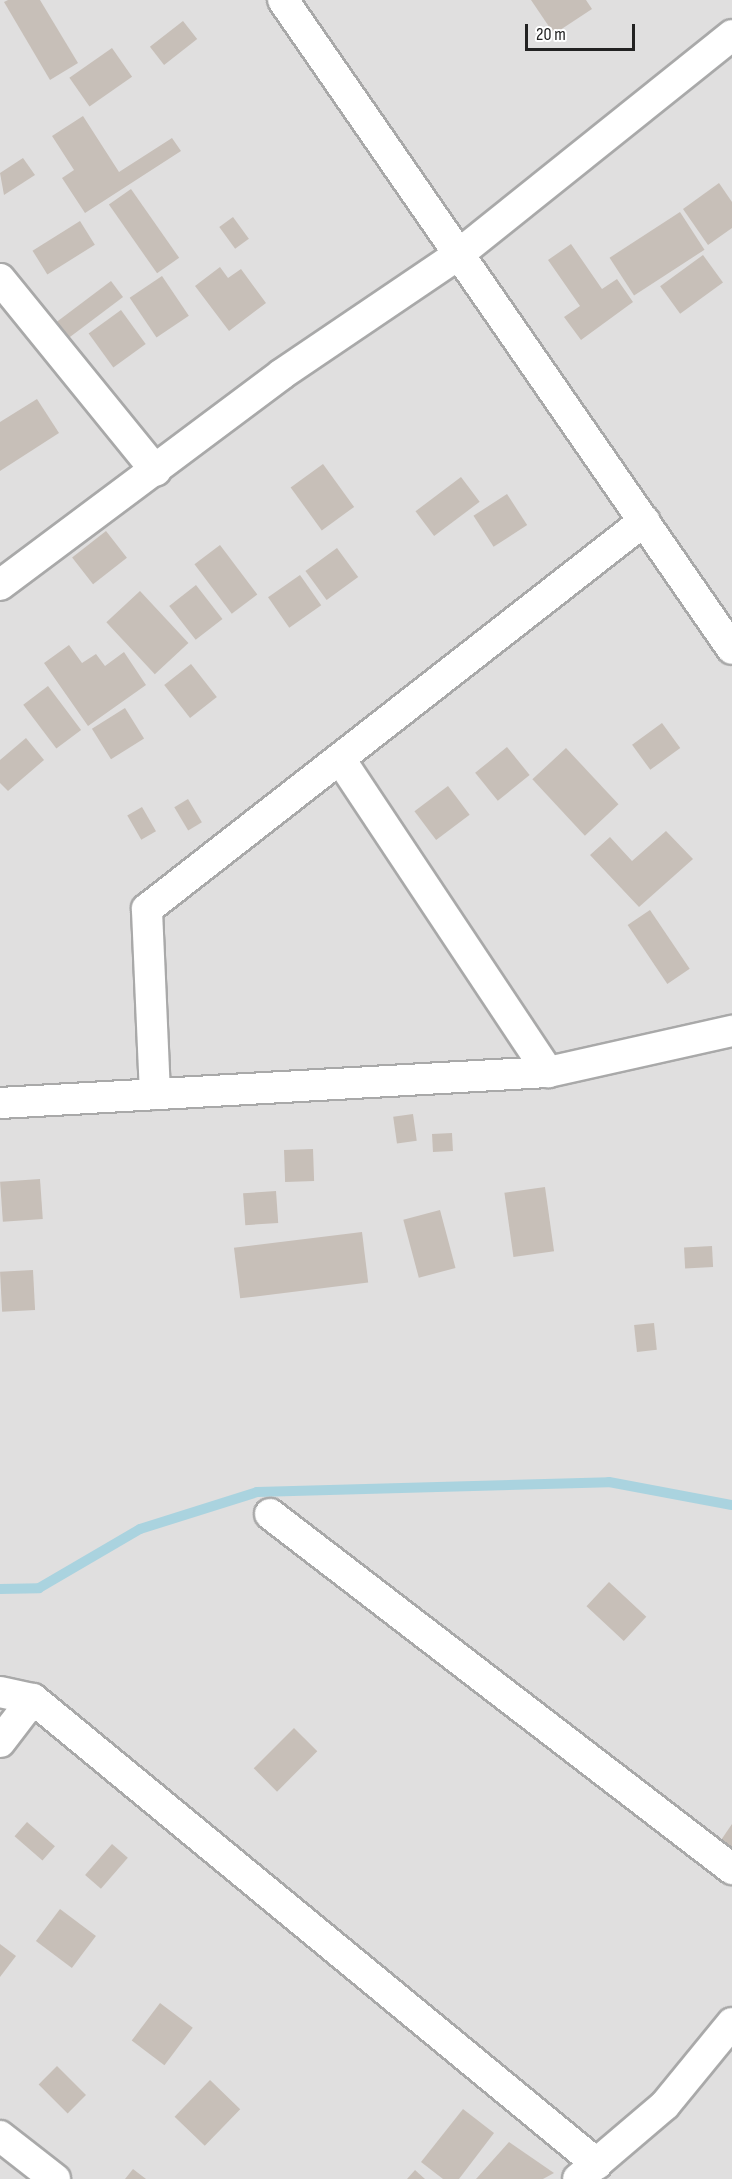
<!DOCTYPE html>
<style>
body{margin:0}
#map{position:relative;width:732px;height:2179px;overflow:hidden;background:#f2efe9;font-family:"Sofia Sans Condensed",sans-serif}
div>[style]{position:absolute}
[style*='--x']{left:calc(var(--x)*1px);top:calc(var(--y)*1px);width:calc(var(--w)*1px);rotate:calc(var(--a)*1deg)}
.residential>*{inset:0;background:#e0dfdf;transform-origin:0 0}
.stream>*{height:10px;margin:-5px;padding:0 5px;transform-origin:5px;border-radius:5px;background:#aad3df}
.building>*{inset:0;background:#c7bfb8;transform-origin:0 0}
.roads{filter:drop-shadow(2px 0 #a9a9a9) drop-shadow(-2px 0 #a9a9a9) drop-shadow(0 2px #a9a9a9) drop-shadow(0 -2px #a9a9a9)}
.minor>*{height:30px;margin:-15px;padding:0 15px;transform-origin:15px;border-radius:15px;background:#fff}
span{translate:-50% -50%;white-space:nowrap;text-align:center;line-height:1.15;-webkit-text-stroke:4.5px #fff;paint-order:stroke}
.scale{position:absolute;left:525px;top:24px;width:110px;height:27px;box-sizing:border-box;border:3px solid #222;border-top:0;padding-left:8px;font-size:18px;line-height:21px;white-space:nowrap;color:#222;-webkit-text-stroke:4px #fff;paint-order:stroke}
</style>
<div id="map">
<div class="residential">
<i style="left:0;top:0;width:732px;height:2179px"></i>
</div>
<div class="stream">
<i style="--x:0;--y:1589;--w:39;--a:-1"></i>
<i style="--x:39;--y:1588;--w:117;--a:-30.3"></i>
<i style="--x:140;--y:1529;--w:123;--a:-17.5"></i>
<i style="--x:257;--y:1492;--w:352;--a:-1.6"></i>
<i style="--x:609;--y:1482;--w:125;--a:10.6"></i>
</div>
<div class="building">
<i style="clip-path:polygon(8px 0,40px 0,78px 63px,50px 80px,4px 2px)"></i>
<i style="clip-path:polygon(531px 0,586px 0,592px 9px,554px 34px)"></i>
<i style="left:183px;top:21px;width:23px;height:42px;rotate:52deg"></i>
<i style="left:112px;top:48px;width:35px;height:52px;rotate:55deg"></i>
<i style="clip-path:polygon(83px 116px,119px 172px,172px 138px,181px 151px,85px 213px,62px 178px,74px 170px,52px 136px)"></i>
<i style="clip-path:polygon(23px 158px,35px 175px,4px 195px,0 173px)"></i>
<i style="clip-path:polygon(719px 183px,732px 202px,732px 228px,708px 245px,683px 209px)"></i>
<i style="left:131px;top:189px;width:84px;height:27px;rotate:55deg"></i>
<i style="left:680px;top:212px;width:45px;height:84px;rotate:57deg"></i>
<i style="left:233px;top:217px;width:27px;height:17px;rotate:54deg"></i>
<i style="left:80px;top:221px;width:28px;height:56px;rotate:58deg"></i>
<i style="clip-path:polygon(571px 244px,602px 289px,617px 279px,633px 302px,581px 340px,564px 317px,580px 306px,548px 260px)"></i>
<i style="left:703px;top:255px;width:34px;height:53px;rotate:54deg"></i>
<i style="clip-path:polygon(220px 267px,228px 278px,241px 269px,266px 303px,229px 331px,195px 286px)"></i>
<i style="left:162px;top:276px;width:48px;height:39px;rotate:56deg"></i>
<i style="left:111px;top:281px;width:20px;height:69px;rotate:53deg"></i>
<i style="left:121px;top:310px;width:42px;height:40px;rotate:54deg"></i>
<i style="clip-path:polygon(37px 399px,59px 433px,0 471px,0 422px)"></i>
<i style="left:323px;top:464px;width:53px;height:40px;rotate:54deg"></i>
<i style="left:461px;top:477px;width:31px;height:57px;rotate:53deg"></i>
<i style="left:507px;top:494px;width:37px;height:40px;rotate:57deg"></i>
<i style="left:106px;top:531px;width:34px;height:43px;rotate:52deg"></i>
<i style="left:220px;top:545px;width:62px;height:32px;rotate:53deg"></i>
<i style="left:337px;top:548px;width:36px;height:39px;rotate:54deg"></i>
<i style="left:300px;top:575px;width:37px;height:39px;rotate:55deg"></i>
<i style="left:196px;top:585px;width:43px;height:34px;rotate:52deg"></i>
<i style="left:140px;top:591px;width:71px;height:46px;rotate:47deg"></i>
<i style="clip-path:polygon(69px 645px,82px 663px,96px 654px,105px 666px,124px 652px,146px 685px,88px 726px,44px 663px)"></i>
<i style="left:191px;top:664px;width:42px;height:34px;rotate:52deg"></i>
<i style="left:48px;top:686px;width:55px;height:31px;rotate:53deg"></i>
<i style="left:125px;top:708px;width:36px;height:39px;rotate:58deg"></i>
<i style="left:662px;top:723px;width:31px;height:37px;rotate:54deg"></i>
<i style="clip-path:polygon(26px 738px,44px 760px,8px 791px,0 783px,0 760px)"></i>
<i style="left:507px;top:747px;width:36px;height:41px;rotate:51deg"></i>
<i style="left:566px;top:748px;width:77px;height:46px;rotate:47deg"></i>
<i style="left:448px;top:786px;width:36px;height:42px;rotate:53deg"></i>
<i style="left:188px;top:799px;width:27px;height:16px;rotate:59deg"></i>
<i style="left:142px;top:807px;width:28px;height:17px;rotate:60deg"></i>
<i style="clip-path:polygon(666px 831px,693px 859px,639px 907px,590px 855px,610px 837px,632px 861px)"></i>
<i style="left:650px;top:910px;width:71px;height:27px;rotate:56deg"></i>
<i style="left:413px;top:1114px;width:27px;height:20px;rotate:82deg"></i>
<i style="left:452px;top:1133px;width:18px;height:20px;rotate:87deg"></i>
<i style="left:313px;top:1149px;width:32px;height:29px;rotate:88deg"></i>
<i style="left:40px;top:1179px;width:40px;height:40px;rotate:86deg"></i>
<i style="left:545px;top:1187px;width:65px;height:41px;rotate:82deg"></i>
<i style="left:276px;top:1191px;width:32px;height:33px;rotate:86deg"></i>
<i style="left:440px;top:1210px;width:60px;height:38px;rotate:75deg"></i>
<i style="left:362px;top:1232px;width:51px;height:129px;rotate:83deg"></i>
<i style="left:712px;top:1246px;width:21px;height:28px;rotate:87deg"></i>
<i style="left:33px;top:1270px;width:40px;height:33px;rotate:87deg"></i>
<i style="left:654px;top:1323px;width:27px;height:20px;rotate:84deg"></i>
<i style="left:609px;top:1582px;width:51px;height:33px;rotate:43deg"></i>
<i style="left:294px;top:1728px;width:33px;height:57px;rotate:45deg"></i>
<i style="left:27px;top:1822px;width:37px;height:19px;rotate:41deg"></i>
<i style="clip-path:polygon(732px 1824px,732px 1853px,719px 1843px)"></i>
<i style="left:112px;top:1844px;width:21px;height:41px;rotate:41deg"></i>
<i style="left:60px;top:1909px;width:45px;height:40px;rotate:37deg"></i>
<i style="clip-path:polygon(0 1944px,16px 1956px,0 1977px)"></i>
<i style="left:160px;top:2003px;width:41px;height:47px;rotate:37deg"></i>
<i style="left:57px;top:2066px;width:41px;height:26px;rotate:45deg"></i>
<i style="left:210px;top:2080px;width:42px;height:51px;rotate:44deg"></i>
<i style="clip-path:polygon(463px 2109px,494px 2133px,459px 2179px,443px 2179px,421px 2162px)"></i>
<i style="clip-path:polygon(509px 2142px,554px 2173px,543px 2179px,476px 2179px)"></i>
<i style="clip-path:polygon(133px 2169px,146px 2179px,125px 2179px)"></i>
<i style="clip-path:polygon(415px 2170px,425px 2179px,407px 2179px)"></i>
</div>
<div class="roads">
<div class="minor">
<i style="--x:283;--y:0;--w:789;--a:55.32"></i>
<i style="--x:0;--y:279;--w:247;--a:50.9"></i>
<i style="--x:0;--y:585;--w:352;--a:-36.8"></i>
<i style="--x:282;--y:374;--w:214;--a:-34.1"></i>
<i style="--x:459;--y:254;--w:350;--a:-38.7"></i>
<i style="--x:340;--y:759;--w:376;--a:56.4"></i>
<i style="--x:155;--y:1094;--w:185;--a:-92.5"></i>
<i style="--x:147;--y:909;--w:631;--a:-37.98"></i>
<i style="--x:0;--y:1103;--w:549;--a:-3.24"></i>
<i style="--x:548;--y:1072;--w:189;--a:-12.6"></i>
<i style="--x:270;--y:1514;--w:583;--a:37.54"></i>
<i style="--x:0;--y:1692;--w:34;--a:12"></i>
<i style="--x:0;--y:1742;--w:54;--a:-52.5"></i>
<i style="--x:33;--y:1699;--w:731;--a:39.5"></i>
<i style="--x:0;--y:2136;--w:70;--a:38"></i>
<i style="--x:578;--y:2179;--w:114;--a:-40.4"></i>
<i style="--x:665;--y:2105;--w:106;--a:-50.7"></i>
</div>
</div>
<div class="scale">20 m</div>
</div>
